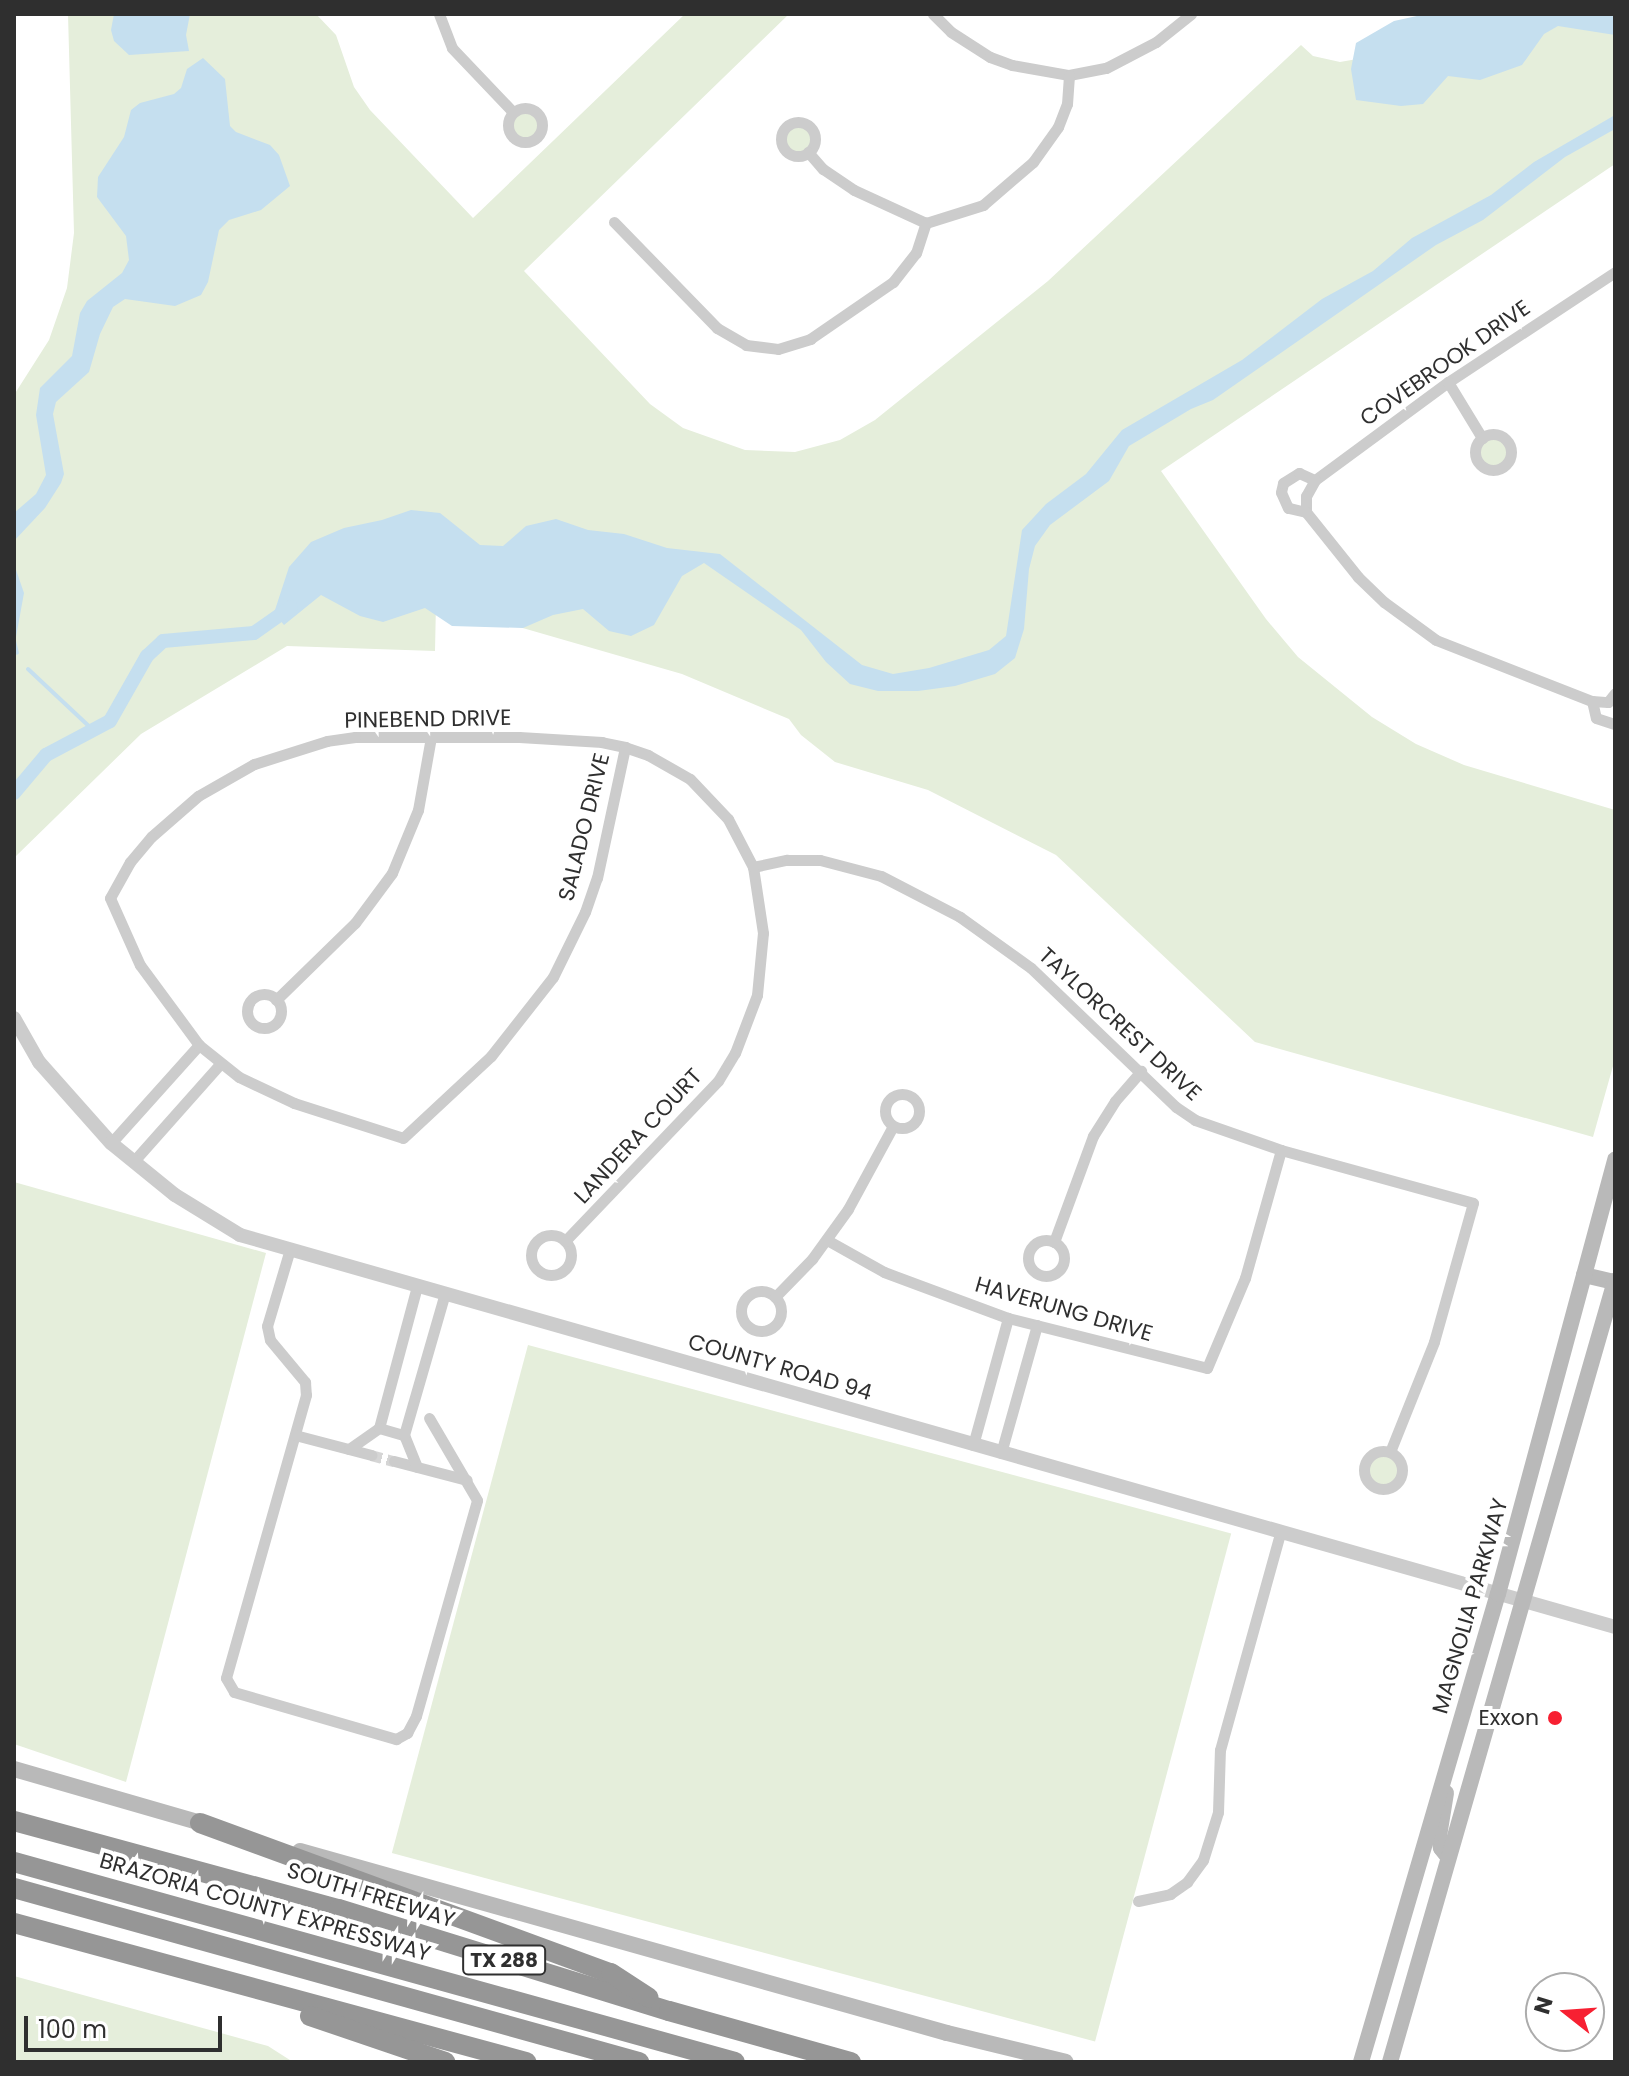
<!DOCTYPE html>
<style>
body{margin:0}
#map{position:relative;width:1629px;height:2076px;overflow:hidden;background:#fff;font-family:Poppins,sans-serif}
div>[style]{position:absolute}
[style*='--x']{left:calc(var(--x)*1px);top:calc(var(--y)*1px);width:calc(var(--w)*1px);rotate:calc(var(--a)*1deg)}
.green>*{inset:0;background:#e5eedb;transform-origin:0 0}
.round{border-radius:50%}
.water>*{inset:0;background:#c5dfef}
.stream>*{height:4px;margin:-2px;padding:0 2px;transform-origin:2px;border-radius:2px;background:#c5dfef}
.canal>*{height:14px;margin:-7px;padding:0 7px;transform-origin:7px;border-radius:7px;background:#c5dfef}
.minor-tunnel>*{height:11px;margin-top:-5.5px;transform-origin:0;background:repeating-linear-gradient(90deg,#d5d5d5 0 11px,transparent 0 16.5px)}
.minor>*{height:11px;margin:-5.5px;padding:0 5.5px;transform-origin:5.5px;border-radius:5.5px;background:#ccc}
.minor>.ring{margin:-5.5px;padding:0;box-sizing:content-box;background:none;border:11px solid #ccc;border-radius:50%}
.tertiary>*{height:14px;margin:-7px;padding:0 7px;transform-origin:7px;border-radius:7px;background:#ccc}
.secondary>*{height:16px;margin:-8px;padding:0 8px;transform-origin:8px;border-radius:8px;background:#b9b9b9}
.motorway>*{height:20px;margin:-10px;padding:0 10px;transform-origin:10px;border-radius:10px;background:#969696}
.dots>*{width:22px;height:22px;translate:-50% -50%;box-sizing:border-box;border:4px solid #fff;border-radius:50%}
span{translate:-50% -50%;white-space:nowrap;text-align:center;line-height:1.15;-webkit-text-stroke:8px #fff;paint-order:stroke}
.shield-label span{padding:2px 6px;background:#fff;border:2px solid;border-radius:6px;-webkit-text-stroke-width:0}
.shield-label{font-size:20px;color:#2f2f2f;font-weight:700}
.street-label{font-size:22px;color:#2f2f2f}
.poi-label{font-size:22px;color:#2f2f2f}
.right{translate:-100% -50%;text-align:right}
.frame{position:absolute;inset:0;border:16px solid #2f2f2f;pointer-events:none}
.north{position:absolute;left:1525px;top:1972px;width:80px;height:80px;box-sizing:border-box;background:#fff;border:2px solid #acacac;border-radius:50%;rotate:287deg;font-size:22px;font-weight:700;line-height:32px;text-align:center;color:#2f2f2f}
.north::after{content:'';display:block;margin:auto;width:28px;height:36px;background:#f72032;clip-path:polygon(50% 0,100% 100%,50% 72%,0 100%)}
.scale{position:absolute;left:24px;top:2016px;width:198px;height:36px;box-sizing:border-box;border:4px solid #2f2f2f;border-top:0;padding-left:10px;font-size:24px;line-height:28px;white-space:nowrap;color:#2f2f2f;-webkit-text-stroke:6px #fff;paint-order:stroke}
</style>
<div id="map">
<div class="green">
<i style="clip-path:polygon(68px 14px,316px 14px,336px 35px,354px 87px,370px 110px,473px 218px,685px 14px,789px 14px,524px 271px,650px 404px,683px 428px,745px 450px,795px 452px,840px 440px,875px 420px,1048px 281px,1301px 45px,1313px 56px,1340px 62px,1615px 14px,1615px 164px,1161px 471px,1266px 619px,1298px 657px,1372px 717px,1416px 744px,1464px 765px,1615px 810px,1615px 1059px,1593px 1137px,1255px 1042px,1056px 855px,928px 790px,835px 762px,801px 735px,789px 719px,682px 674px,436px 603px,435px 651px,287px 646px,141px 734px,14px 858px,14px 395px,49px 340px,67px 288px,74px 233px)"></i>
<i class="round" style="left:507px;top:107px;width:34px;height:34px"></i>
<i class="round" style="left:781px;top:124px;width:34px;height:34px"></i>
<i class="round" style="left:1477px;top:432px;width:34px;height:34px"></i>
<i style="clip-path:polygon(14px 1182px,266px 1253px,126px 1782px,14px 1744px)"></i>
<i style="left:528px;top:1345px;width:728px;height:526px;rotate:15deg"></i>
<i class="round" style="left:1365px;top:1455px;width:34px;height:34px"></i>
<i style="clip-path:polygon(14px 1976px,268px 2046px,293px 2062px,14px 2062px)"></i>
</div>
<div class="water">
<i style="clip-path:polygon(114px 14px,190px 14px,186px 35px,189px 51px,129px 55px,114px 41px,111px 30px)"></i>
<i style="clip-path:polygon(1426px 14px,1615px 14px,1615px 35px,1558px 26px,1544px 34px,1522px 65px,1480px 80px,1448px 76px,1423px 104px,1401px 106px,1356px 100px,1351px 69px,1356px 43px,1394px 21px)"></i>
<i style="clip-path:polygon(203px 58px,225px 79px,230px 126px,236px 132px,270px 145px,279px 155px,290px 186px,261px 210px,229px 220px,219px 230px,208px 282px,201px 295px,175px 306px,125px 299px,113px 307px,100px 334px,89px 372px,56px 402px,53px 414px,64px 474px,61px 483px,45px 508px,14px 541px,14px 513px,36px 494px,46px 475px,36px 415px,40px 388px,72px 356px,80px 313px,87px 301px,122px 273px,129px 260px,126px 236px,97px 197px,98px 177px,124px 137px,131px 110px,140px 103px,174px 94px,181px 88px,187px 69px)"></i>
<i style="clip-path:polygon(1615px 115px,1615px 129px,1565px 157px,1483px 220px,1436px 245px,1213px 400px,1191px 409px,1129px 446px,1109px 481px,1050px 525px,1035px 546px,1029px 569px,1024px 629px,1015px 658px,995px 674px,955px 686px,918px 691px,878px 691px,850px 684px,826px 662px,801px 630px,704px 563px,682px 576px,654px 625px,631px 636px,609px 631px,583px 609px,553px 615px,523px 628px,452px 626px,425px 608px,383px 622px,360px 616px,321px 595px,284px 625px,274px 613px,289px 567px,311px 542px,344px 528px,382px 520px,411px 510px,440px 513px,480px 545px,503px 546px,526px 526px,556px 519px,588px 530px,624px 534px,667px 548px,720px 554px,862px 665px,893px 674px,929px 668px,989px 650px,1006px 636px,1022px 530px,1046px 504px,1086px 474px,1122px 430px,1242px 360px,1322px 299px,1373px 271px,1412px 238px,1491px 195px,1534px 162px)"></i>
<i style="clip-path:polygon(14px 564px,24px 593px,14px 648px)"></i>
</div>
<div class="stream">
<i style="--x:14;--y:641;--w:12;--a:76"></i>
<i style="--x:28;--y:669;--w:91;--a:43.2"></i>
</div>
<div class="canal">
<i style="--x:14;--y:793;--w:50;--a:-49.9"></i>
<i style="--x:46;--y:755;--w:72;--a:-28"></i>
<i style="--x:110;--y:721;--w:75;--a:-60.4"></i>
<i style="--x:147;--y:656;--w:22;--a:-43"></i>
<i style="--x:163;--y:641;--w:91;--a:-5"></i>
<i style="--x:254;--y:633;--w:45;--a:-35.1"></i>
</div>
<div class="minor-tunnel">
<i style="--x:371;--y:1455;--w:24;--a:15"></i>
</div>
<div class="minor">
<i style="--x:439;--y:14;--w:36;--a:69"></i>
<i style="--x:452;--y:48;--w:88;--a:46.4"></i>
<i style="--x:933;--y:14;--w:25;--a:45"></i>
<i style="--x:951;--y:32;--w:46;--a:32.7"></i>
<i style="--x:990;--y:57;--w:23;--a:20"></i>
<i style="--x:1012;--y:65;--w:58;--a:10"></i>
<i style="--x:1069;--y:75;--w:38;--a:-11"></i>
<i style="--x:1106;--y:68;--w:56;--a:-27.5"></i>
<i style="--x:1156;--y:42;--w:45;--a:-38.7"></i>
<i class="ring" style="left:508px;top:108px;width:23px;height:23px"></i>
<i class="ring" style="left:781px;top:122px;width:23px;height:23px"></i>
<i style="--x:808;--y:152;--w:23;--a:49"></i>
<i style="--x:823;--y:169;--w:37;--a:34"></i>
<i style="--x:854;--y:190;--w:79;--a:24.6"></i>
<i style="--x:614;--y:222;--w:148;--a:45.8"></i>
<i style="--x:717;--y:328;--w:34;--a:30"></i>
<i style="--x:746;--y:345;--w:32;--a:7"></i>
<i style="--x:778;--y:349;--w:34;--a:-17"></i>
<i style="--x:810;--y:339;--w:101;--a:-34.5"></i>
<i style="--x:893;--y:282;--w:37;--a:-52"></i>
<i style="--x:916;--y:253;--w:32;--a:-72"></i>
<i style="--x:926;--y:223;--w:60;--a:-17.5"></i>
<i style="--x:983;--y:205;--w:66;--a:-40.7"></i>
<i style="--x:1033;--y:162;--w:43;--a:-54.5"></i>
<i style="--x:1058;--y:127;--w:25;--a:-69"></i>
<i style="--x:1067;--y:104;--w:29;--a:-86"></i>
<i style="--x:1615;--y:272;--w:200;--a:146.6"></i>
<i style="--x:1448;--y:382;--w:165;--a:143.6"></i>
<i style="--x:1315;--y:480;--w:18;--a:119"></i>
<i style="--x:1306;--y:496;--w:16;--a:90"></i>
<i style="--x:1306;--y:512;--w:83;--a:51.3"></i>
<i style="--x:1358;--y:577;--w:36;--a:44"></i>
<i style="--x:1384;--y:602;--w:64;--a:36.2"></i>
<i style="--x:1436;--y:640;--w:168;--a:21.4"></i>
<i style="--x:1592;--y:701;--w:16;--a:4"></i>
<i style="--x:1608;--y:702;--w:11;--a:-52"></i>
<i style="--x:1448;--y:382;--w:66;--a:58.7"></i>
<i class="ring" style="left:1475px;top:434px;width:25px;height:25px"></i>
<i style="--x:1306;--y:512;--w:18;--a:-167"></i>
<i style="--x:1288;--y:508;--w:17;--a:-114"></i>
<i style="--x:1281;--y:492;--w:9;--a:-77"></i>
<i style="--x:1283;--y:483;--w:19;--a:-32"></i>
<i style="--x:1299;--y:473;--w:17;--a:24"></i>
<i style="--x:1592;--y:701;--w:17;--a:77"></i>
<i style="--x:1596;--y:718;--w:20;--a:18"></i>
<i style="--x:753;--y:867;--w:35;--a:-12"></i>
<i style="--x:787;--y:860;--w:33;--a:0"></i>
<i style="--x:820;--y:860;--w:63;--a:14.7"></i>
<i style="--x:881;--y:876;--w:89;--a:27.4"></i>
<i style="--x:960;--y:917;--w:87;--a:35.7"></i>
<i style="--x:1031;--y:968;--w:201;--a:43.8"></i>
<i style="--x:1176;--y:1107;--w:23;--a:34"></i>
<i style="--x:1195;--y:1120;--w:91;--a:19.2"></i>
<i style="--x:1281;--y:1150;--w:199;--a:15.4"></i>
<i style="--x:1473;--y:1203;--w:144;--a:105.7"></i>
<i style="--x:1434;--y:1342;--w:118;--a:111.8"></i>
<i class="ring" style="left:247px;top:994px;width:23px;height:23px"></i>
<i style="--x:276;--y:1000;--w:110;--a:-44.3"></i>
<i style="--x:355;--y:923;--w:62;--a:-53.5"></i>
<i style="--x:392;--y:873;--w:68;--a:-67.6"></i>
<i style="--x:418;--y:810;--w:74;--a:-79.9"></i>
<i class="ring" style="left:885px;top:1094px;width:23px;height:23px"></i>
<i style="--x:111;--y:1143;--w:132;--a:-48.1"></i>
<i style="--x:133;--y:1162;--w:132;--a:-48.4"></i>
<i class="ring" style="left:531px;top:1235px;width:29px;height:29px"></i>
<i style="--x:827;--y:1240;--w:65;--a:29.3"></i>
<i style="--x:884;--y:1272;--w:132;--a:20.4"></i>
<i style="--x:1008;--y:1318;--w:205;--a:14.1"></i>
<i style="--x:1207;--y:1368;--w:98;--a:-67.1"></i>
<i style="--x:1245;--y:1278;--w:133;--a:-74.3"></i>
<i class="ring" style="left:1028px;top:1240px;width:25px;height:25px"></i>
<i style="--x:565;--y:1241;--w:221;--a:-46.3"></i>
<i style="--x:718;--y:1081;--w:33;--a:-59"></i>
<i style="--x:735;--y:1053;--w:62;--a:-69.2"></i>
<i style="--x:757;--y:995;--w:62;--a:-84.5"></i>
<i style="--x:763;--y:933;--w:67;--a:-98.6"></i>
<i style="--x:753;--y:867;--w:54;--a:-117.5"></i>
<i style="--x:728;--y:819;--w:55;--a:-133.5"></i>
<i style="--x:690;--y:779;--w:48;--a:-150.3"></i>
<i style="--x:648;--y:755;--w:24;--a:-161"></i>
<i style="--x:625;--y:747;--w:24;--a:-168"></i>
<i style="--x:602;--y:742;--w:83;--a:-176.6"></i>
<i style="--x:519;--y:737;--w:164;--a:180"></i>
<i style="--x:355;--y:737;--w:28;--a:172"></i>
<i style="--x:327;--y:741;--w:77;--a:162.5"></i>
<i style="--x:254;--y:764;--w:64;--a:150.3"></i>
<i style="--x:198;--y:796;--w:62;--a:138.9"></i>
<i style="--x:151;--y:837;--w:33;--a:130"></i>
<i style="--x:130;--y:862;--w:41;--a:119.1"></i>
<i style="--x:110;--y:898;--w:73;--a:65.9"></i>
<i style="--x:140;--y:965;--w:99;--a:53.6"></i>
<i style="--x:199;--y:1045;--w:51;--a:38.7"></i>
<i style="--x:239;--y:1077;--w:61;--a:25.3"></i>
<i style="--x:294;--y:1103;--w:114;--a:17.8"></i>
<i style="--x:403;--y:1138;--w:120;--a:-43"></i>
<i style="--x:491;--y:1056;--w:100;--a:-51.9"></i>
<i style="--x:553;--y:977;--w:72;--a:-63.8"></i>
<i style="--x:585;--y:912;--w:36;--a:-71"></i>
<i style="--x:597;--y:878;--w:134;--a:-77.9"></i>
<i style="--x:1054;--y:1242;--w:113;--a:-69.8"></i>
<i style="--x:1093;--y:1136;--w:41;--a:-57.8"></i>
<i style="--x:1115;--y:1101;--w:40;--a:-49"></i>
<i style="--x:290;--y:1249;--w:80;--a:106.6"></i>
<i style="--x:267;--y:1326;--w:14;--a:78"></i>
<i style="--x:270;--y:1340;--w:55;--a:50.2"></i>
<i style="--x:305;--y:1382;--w:13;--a:86"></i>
<i style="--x:306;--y:1395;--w:294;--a:105.8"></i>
<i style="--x:226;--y:1678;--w:16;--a:60"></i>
<i style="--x:234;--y:1692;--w:169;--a:16.2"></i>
<i style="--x:396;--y:1739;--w:13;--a:-29"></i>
<i style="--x:407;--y:1733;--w:19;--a:-62"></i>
<i style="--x:416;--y:1716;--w:224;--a:-74.2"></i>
<i style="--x:477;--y:1500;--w:95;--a:-120.3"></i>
<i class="ring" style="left:741px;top:1291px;width:29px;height:29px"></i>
<i style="--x:775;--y:1297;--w:53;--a:-45.8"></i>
<i style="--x:812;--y:1259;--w:62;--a:-54.2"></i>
<i style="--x:848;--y:1209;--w:94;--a:-61.5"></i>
<i style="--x:379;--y:1428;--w:147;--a:-75"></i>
<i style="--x:295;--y:1435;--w:79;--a:14.7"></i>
<i style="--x:973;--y:1445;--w:132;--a:-74.6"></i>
<i style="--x:349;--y:1449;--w:37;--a:-35"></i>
<i style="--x:379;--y:1428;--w:26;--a:16"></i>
<i class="ring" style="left:1364px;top:1451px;width:27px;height:27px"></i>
<i style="--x:1001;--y:1453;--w:133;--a:-74.3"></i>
<i style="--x:394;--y:1461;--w:75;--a:14.6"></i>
<i style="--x:417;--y:1467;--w:35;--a:-112"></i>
<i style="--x:404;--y:1435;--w:148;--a:-73.9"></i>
<i style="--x:1138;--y:1901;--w:33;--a:-12"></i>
<i style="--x:1170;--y:1894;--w:21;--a:-35"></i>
<i style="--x:1187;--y:1882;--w:27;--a:-54"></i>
<i style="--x:1203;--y:1860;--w:50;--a:-72.6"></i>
<i style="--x:1218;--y:1812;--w:62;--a:-88.2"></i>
<i style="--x:1220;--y:1750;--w:224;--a:-74.5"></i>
</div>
<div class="tertiary">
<i style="--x:14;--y:1018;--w:51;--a:60.4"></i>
<i style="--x:39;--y:1062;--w:108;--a:48.4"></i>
<i style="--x:111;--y:1143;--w:82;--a:39.1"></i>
<i style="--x:175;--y:1195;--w:76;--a:31.6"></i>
<i style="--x:240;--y:1235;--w:1430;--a:15.91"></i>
</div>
<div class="secondary">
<i style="--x:1584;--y:1275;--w:32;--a:13"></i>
<i style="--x:14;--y:1769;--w:206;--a:16.1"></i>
<i style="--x:1446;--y:1793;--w:44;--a:99.2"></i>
<i style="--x:1439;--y:1836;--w:12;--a:81"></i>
<i style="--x:1441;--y:1848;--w:11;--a:52"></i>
<i style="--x:300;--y:1851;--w:672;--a:15.71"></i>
<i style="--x:947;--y:2033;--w:122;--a:13.7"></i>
<i style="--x:1361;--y:2062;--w:488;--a:-73.7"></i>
<i style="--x:1498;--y:1594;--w:450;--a:-74.9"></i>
<i style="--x:1390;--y:2062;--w:813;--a:-73.93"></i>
</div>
<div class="motorway">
<i style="--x:14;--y:1821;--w:337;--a:15.2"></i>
<i style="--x:339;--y:1909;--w:345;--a:17.2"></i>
<i style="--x:669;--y:2011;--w:189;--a:15.7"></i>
<i style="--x:200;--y:1823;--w:438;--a:20.1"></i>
<i style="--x:611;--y:1973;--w:45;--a:33.3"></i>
<i style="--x:14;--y:1862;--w:748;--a:15.5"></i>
<i style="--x:14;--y:1888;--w:649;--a:15.56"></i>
<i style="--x:14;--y:1923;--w:531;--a:15.19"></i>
<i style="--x:310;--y:2016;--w:143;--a:18.8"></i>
</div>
<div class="dots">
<i style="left:1555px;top:1718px;background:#f72032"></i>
</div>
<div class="shield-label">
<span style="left:504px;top:1960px">TX 288</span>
</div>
<div class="street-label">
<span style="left:1445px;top:363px;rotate:-35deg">COVEBROOK DRIVE</span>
<span style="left:428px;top:719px;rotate:-1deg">PINEBEND DRIVE</span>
<span style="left:584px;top:827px;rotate:-76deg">SALADO DRIVE</span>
<span style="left:1120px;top:1024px;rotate:43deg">TAYLORCREST DRIVE</span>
<span style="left:638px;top:1136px;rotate:-47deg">LANDERA COURT</span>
<span style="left:1064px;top:1309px;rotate:16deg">HAVERUNG DRIVE</span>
<span style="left:780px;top:1367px;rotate:16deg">COUNTY ROAD 94</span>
<span style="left:1470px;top:1606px;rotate:-74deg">MAGNOLIA PARKWAY</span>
<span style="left:371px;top:1895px;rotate:17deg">SOUTH FREEWAY</span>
<span style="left:265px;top:1907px;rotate:16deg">BRAZORIA COUNTY EXPRESSWAY</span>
</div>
<div class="poi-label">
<span class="right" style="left:1539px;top:1718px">Exxon</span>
</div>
<div class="frame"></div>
<div class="north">N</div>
<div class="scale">100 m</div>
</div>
